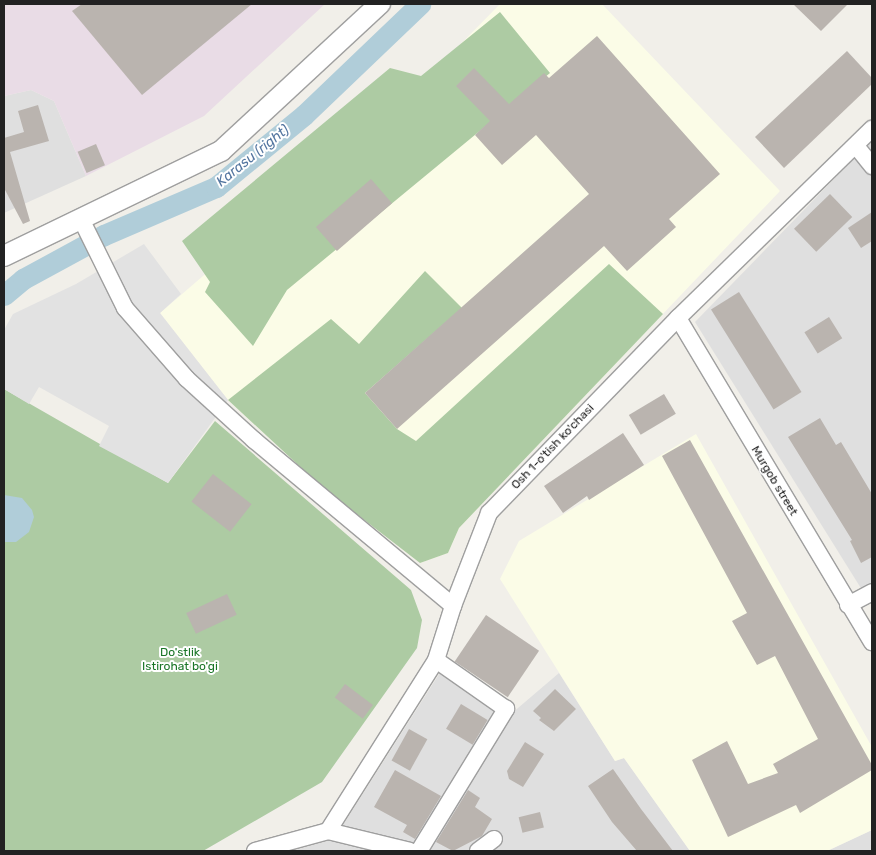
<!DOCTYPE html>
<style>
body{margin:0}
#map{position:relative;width:876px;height:855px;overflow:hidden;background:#f1efe9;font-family:Rubik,sans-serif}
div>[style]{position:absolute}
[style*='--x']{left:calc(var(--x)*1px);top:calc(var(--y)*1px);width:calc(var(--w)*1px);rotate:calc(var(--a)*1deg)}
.residential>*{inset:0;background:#dfdfdf}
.industrial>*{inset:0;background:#e9dce6}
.education>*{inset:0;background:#fbfce7}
.forest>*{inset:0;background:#adcba3}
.parking>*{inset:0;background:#e2e2e2}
.water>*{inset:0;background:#b0cdd9}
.canal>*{height:21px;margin:-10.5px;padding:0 10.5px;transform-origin:10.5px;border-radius:10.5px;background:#b0cdd9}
.building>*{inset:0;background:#bab4af;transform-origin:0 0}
.roads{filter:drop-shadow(1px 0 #9f9f9f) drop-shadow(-1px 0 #9f9f9f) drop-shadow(0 1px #9f9f9f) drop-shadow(0 -1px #9f9f9f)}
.minor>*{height:16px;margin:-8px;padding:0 8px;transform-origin:8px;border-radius:8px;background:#fff}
.tertiary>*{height:20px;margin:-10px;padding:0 10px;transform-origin:10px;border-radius:10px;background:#fff}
span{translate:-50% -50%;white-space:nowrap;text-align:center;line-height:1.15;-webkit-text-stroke:4px #fff;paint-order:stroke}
.street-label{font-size:12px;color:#222}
.park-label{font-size:12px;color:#1a7527}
.water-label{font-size:14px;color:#5476a0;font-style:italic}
.frame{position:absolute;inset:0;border:5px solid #222;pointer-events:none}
</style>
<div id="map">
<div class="residential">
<i style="clip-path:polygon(31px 90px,54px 101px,86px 176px,4px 213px,4px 96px)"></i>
<i style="clip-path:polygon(872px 140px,872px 606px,695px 322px)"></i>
<i style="clip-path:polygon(443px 668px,511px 714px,559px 673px,615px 761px,624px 758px,690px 851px,291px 851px,334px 839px)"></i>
<i style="clip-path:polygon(872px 830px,872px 851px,827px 851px)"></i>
</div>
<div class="industrial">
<i style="clip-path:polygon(4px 4px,325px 4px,204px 116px,86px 176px,54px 101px,31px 90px,4px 96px)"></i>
</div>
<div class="education">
<i style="clip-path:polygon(500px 4px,602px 4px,780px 191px,459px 528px,448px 553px,420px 563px,323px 488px,228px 400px,160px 313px,396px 110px)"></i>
<i style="clip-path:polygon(696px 434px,872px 747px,872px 830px,827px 851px,690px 851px,624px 758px,615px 761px,500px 579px,519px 541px)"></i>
</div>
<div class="forest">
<i style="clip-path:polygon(500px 12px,550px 73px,287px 290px,253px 346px,205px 292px,210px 282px,182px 241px,390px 68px,421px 76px)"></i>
<i style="clip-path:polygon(609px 264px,663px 314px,459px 528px,448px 553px,420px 563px,323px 488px,228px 400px,331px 319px,359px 344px,425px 271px,462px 308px,365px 393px,397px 429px,416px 441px)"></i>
<i style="clip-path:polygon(4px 389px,168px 483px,215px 421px,411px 590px,422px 620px,417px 648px,322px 782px,203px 851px,4px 851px)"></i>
</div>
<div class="parking">
<i style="clip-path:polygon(144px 244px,181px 294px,160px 313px,228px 400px,168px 483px,99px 446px,109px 426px,39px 387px,29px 404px,4px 389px,4px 330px,13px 314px,76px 284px)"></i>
</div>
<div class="water">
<i style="clip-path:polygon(4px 495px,22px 498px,32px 510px,34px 517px,29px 532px,16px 542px,4px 542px)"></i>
</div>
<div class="canal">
<i style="--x:4;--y:295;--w:25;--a:-40"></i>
<i style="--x:23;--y:279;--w:92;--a:-28.5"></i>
<i style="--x:104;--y:235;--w:122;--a:-23.2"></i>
<i style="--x:216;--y:187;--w:114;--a:-39.3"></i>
<i style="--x:304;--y:115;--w:161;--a:-43.7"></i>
</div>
<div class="building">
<i style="clip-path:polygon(82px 4px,252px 4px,142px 95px,72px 11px)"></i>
<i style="clip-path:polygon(793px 4px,848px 4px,821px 31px)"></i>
<i style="clip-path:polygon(597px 36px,720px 174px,669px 219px,676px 227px,627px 271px,604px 246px,397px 429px,365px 393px,589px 194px,536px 135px,502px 165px,475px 135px,490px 121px,456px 86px,474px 68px,509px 104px,544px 73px,549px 78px)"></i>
<i style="clip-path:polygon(847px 51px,872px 78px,872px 84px,784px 168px,755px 137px)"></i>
<i style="clip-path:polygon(38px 105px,49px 141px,10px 152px,30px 221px,23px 224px,4px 188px,4px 138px,24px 132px,18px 111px)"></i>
<i style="left:96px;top:144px;width:23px;height:20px;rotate:67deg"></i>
<i style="left:371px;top:179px;width:32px;height:73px;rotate:49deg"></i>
<i style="left:830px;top:194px;width:32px;height:50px;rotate:46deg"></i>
<i style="clip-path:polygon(872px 212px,872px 241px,861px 248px,848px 228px)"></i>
<i style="left:739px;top:292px;width:118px;height:33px;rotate:58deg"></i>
<i style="left:829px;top:317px;width:25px;height:29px;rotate:58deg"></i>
<i style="left:664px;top:394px;width:23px;height:41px;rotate:59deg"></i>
<i style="clip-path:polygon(820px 418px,836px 445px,841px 442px,872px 494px,872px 557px,861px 563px,850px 541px,852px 540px,788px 437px)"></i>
<i style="clip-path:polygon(623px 433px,644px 465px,589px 500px,587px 496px,563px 513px,544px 486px)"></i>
<i style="clip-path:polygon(690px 440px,872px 765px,872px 770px,800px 813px,796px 805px,728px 837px,692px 760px,727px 741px,748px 784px,778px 773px,773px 764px,818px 739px,775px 656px,757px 665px,732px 621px,747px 613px,662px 456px)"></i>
<i style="left:213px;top:474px;width:49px;height:35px;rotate:38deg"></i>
<i style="left:227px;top:594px;width:23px;height:45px;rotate:65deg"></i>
<i style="left:486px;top:615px;width:64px;height:56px;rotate:34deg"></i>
<i style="left:345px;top:684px;width:35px;height:17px;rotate:37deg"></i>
<i style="clip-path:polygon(555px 689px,576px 709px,554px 731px,539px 720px,541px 718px,533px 711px)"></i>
<i style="left:461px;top:704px;width:31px;height:29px;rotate:31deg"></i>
<i style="left:409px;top:729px;width:21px;height:36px;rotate:29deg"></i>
<i style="clip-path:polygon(525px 742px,544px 754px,523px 787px,509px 779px,507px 771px)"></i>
<i style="clip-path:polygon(613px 769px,641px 809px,673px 851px,637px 851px,612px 822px,588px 786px)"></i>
<i style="clip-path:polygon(395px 770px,441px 796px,415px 839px,403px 832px,407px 825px,374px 807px)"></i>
<i style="clip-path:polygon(468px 790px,480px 798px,475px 807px,492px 819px,482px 836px,453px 851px,436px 842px)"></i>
<i style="left:540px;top:812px;width:16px;height:22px;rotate:76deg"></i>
</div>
<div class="roads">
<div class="minor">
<i style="--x:856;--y:146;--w:26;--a:51"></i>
<i style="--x:81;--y:219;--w:99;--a:63.7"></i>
<i style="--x:125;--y:308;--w:94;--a:48.9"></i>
<i style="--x:187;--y:379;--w:91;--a:42.3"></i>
<i style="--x:254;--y:440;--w:259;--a:39.8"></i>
<i style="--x:678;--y:318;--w:378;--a:59.1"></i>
<i style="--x:848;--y:605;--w:27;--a:-28"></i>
<i style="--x:328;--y:831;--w:202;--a:-57.7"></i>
<i style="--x:436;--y:660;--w:57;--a:-72.5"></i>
<i style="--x:453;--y:606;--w:100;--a:-68.8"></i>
<i style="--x:489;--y:513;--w:272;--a:-45.9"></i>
<i style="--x:678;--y:318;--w:271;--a:-44.3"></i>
<i style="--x:255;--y:851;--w:76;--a:-15.3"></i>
<i style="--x:328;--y:831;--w:84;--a:13.7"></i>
<i style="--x:419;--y:851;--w:167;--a:-58.5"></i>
<i style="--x:506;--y:709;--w:85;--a:-145"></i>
<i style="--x:478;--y:851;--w:20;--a:-37"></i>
</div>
<div class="tertiary">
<i style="--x:4;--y:256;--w:241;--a:-25.8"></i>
<i style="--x:221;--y:151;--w:217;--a:-42.8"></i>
</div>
</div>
<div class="street-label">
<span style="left:553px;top:447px;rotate:-46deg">Osh 1-o'tish ko'chasi</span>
<span style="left:774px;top:481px;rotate:59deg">Murgob street</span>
</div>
<div class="park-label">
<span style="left:180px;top:660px">Do'stlik<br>Istirohat bo'gi</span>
</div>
<div class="water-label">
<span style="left:253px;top:156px;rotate:-39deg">Karasu (right)</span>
</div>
<div class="frame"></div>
</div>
